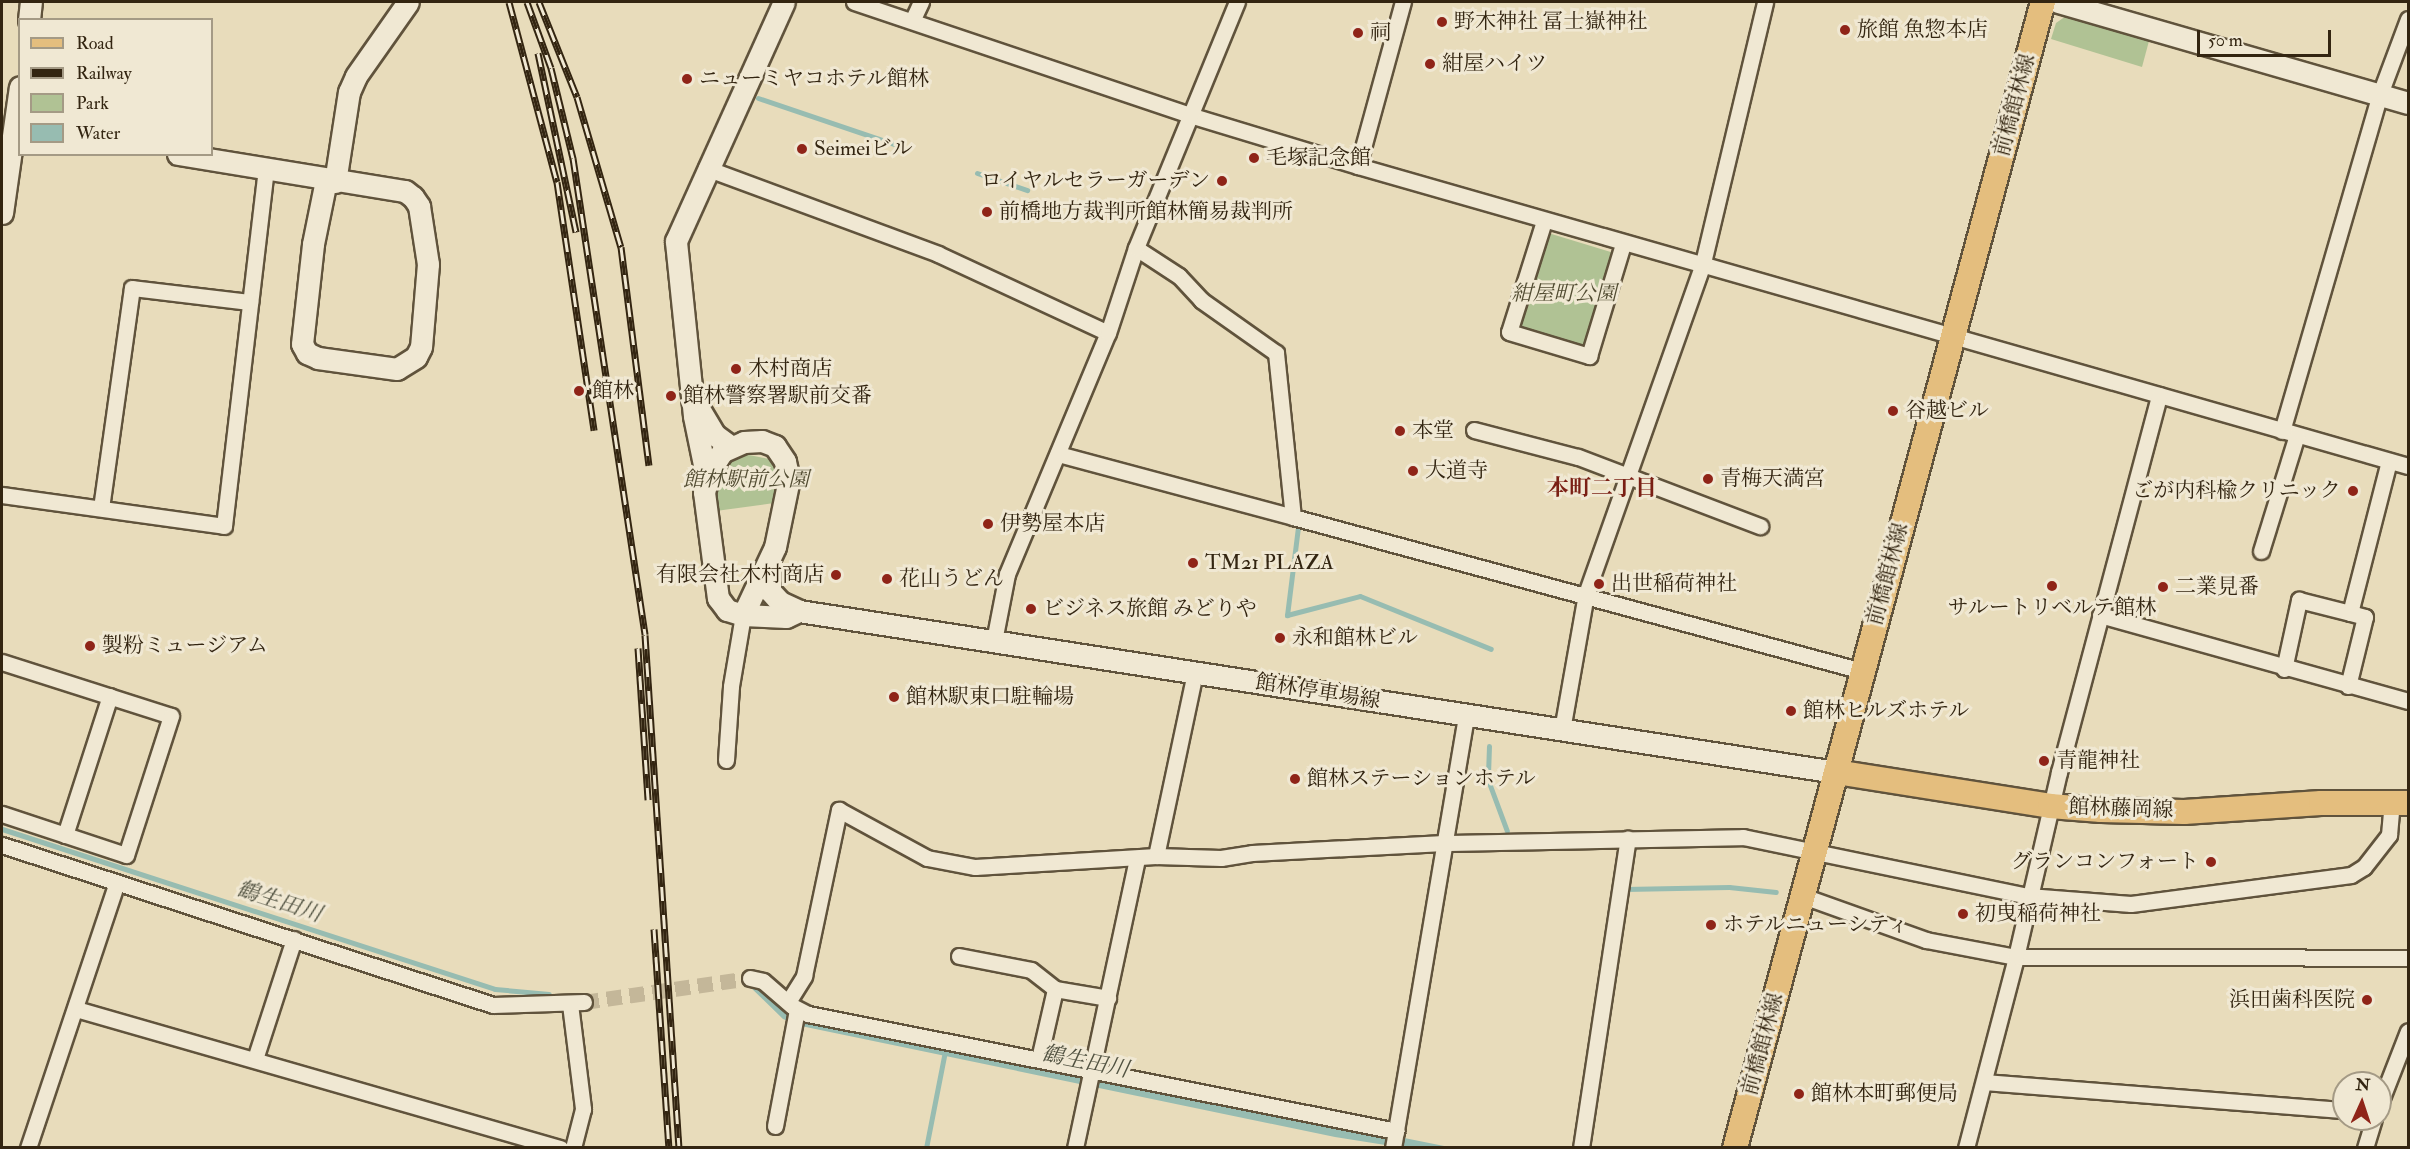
<!DOCTYPE html>
<meta charset="utf-8">
<style>
body{margin:0}
#map{position:relative;width:2410px;height:1149px;overflow:hidden;background:#e8dcbb;font-family:"IM FELL Double Pica","Noto Serif JP",serif}
div>[style]{position:absolute}
[style*='--x']{left:calc(var(--x)*1px);top:calc(var(--y)*1px);width:calc(var(--w)*1px);rotate:calc(var(--a)*1deg)}
.green>*{inset:0;background:#b0c294}
.water>*{inset:0;background:#97bcb1}
.stream>*{height:5px;margin:-2.5px;padding:0 2.5px;transform-origin:2.5px;border-radius:2.5px;background:#97bcb1}
.street-tunnel>*{height:15px;margin-top:-7.5px;transform-origin:0;background:repeating-linear-gradient(90deg,#c4b799 0 15px,transparent 0 23px)}
.roads{filter:drop-shadow(2px 0 #60533c) drop-shadow(-2px 0 #60533c) drop-shadow(0 2px #60533c) drop-shadow(0 -2px #60533c)}
.street>*{height:15px;margin:-7.5px;padding:0 7.5px;transform-origin:7.5px;border-radius:7.5px;background:#f0e8d3}
.secondary>*{height:21px;margin:-10.5px;padding:0 10.5px;transform-origin:10.5px;border-radius:10.5px;background:#f0e8d3}
.primary>*{height:24px;margin:-12px;padding:0 12px;transform-origin:12px;border-radius:12px;background:#e4be7e}
.rail>*{height:7px;margin-top:-3.5px;transform-origin:0;background:repeating-linear-gradient(90deg,#f0e8d3 0 14px,#332511 0 28px);box-sizing:border-box;border-block:2px solid #332511}
.dots>*{width:16px;height:16px;translate:-50% -50%;box-sizing:border-box;border:3px solid #f0e8d3;border-radius:50%}
span{translate:-50% -50%;white-space:nowrap;text-align:center;line-height:1.15;-webkit-text-stroke:6px #f0e8d3;paint-order:stroke}
.poi-label{font-size:21px;color:#332511}
.left{translate:0 -50%;text-align:left}
.right{translate:-100% -50%;text-align:right}
.street-label{font-size:21px;color:#332511}
.park-label{font-size:21px;color:#524c32;font-style:italic}
.neighbourhood-label{font-size:22px;color:#7a1f14;font-weight:700}
.water-label{font-size:22px;color:#515241;font-style:italic}
.frame{position:absolute;inset:0;border:3px solid #332511;pointer-events:none}
.legend{position:absolute;left:18px;top:18px;width:195px;height:138px;box-sizing:border-box;background:#f0e8d3;border:2px solid #a49a85;margin:0;padding:8px 10px;list-style:none;font-size:18px;color:#332511}
.legend li{display:flex;align-items:center;gap:12px;height:30px}
.legend b{width:30px;border:2px solid #a49a85}
.north{position:absolute;left:2332px;top:1071px;width:60px;height:60px;box-sizing:border-box;background:#f0e8d3;border:2px solid #a49a85;border-radius:50%;rotate:3deg;font-size:16px;font-weight:700;line-height:24px;text-align:center;color:#332511}
.north::after{content:'';display:block;margin:auto;width:21px;height:27px;background:#8f2418;clip-path:polygon(50% 0,100% 100%,50% 72%,0 100%)}
.scale{position:absolute;left:2197px;top:30px;width:134px;height:27px;box-sizing:border-box;border:3px solid #332511;border-top:0;padding-left:8px;font-size:18px;line-height:21px;white-space:nowrap;color:#332511;-webkit-text-stroke:4px #f0e8d3;paint-order:stroke}
</style>
<div id="map">
<div class="green">
<i style="clip-path:polygon(2066px 16px,2149px 41px,2142px 67px,2051px 39px,2056px 23px)"></i>
<i style="clip-path:polygon(1545px 232px,1614px 253px,1586px 346px,1582px 348px,1516px 329px)"></i>
<i style="clip-path:polygon(744px 454px,769px 459px,777px 470px,781px 484px,774px 503px,716px 511px,715px 481px,729px 457px)"></i>
</div>
<div class="water">
<i style="clip-path:polygon(759px 984px,788px 1013px,806px 1018px,1449px 1147px,1398px 1147px,1335px 1137px,801px 1026px,783px 1019px,748px 985px)"></i>
</div>
<div class="stream">
<i style="--x:758;--y:98;--w:144;--a:18.7"></i>
<i style="--x:977;--y:173;--w:53;--a:18.8"></i>
<i style="--x:1298;--y:527;--w:89;--a:97.1"></i>
<i style="--x:1287;--y:615;--w:75;--a:-14.6"></i>
<i style="--x:1360;--y:596;--w:141;--a:22"></i>
<i style="--x:1489;--y:746;--w:34;--a:92"></i>
<i style="--x:1488;--y:780;--w:54;--a:69.6"></i>
<i style="--x:2;--y:829;--w:518;--a:17.98"></i>
<i style="--x:495;--y:989;--w:54;--a:5.3"></i>
<i style="--x:1625;--y:889;--w:104;--a:-1.1"></i>
<i style="--x:1729;--y:887;--w:47;--a:6.1"></i>
<i style="--x:926;--y:1148;--w:99;--a:-78.9"></i>
</div>
<div class="street-tunnel">
<i style="--x:584;--y:1002;--w:168;--a:-8.2"></i>
</div>
<div class="roads">
<div class="street">
<i style="--x:854;--y:2;--w:358;--a:18.6"></i>
<i style="--x:1193;--y:116;--w:172;--a:16.9"></i>
<i style="--x:1358;--y:166;--w:1092;--a:15.95"></i>
<i style="--x:913;--y:19;--w:19;--a:-65"></i>
<i style="--x:1358;--y:166;--w:170;--a:-74.7"></i>
<i style="--x:706;--y:168;--w:247;--a:20.3"></i>
<i style="--x:938;--y:254;--w:187;--a:24.9"></i>
<i style="--x:1544;--y:221;--w:116;--a:107.5"></i>
<i style="--x:1509;--y:332;--w:84;--a:16.7"></i>
<i style="--x:1589;--y:356;--w:117;--a:-73.1"></i>
<i style="--x:1136;--y:248;--w:51;--a:33.1"></i>
<i style="--x:1179;--y:276;--w:33;--a:47"></i>
<i style="--x:1201;--y:300;--w:92;--a:35.2"></i>
<i style="--x:1276;--y:353;--w:165;--a:84.1"></i>
<i style="--x:1293;--y:517;--w:589;--a:15.14"></i>
<i style="--x:1474;--y:430;--w:107;--a:14.6"></i>
<i style="--x:1578;--y:457;--w:195;--a:20.8"></i>
<i style="--x:2282;--y:431;--w:351;--a:-73.8"></i>
<i style="--x:2380;--y:94;--w:80;--a:-69.5"></i>
<i style="--x:1058;--y:454;--w:243;--a:15"></i>
<i style="--x:2;--y:495;--w:224;--a:7.9"></i>
<i style="--x:224;--y:526;--w:358;--a:-83.3"></i>
<i style="--x:101;--y:508;--w:222;--a:-82"></i>
<i style="--x:132;--y:288;--w:119;--a:6.8"></i>
<i style="--x:2261;--y:551;--w:121;--a:-72.8"></i>
<i style="--x:2100;--y:615;--w:320;--a:15.6"></i>
<i style="--x:994;--y:641;--w:68;--a:-79"></i>
<i style="--x:1007;--y:574;--w:261;--a:-67.3"></i>
<i style="--x:1108;--y:333;--w:89;--a:-71.8"></i>
<i style="--x:1136;--y:248;--w:266;--a:-67.7"></i>
<i style="--x:2;--y:662;--w:177;--a:17.7"></i>
<i style="--x:171;--y:716;--w:146;--a:107.9"></i>
<i style="--x:126;--y:855;--w:131;--a:-161.7"></i>
<i style="--x:2284;--y:669;--w:71;--a:-77.7"></i>
<i style="--x:2299;--y:600;--w:53;--a:14.3"></i>
<i style="--x:2350;--y:613;--w:157;--a:-75.6"></i>
<i style="--x:2348;--y:686;--w:71;--a:-76.2"></i>
<i style="--x:2365;--y:617;--w:16;--a:-165"></i>
<i style="--x:1562;--y:730;--w:138;--a:-80"></i>
<i style="--x:1586;--y:594;--w:347;--a:-70.5"></i>
<i style="--x:1702;--y:267;--w:272;--a:-76.6"></i>
<i style="--x:726;--y:760;--w:74;--a:-86.1"></i>
<i style="--x:731;--y:686;--w:72;--a:-80.4"></i>
<i style="--x:65;--y:835;--w:146;--a:-72.1"></i>
<i style="--x:2;--y:845;--w:516;--a:18.05"></i>
<i style="--x:493;--y:1005;--w:91;--a:-1.9"></i>
<i style="--x:1156;--y:856;--w:188;--a:-78"></i>
<i style="--x:1803;--y:896;--w:131;--a:19.7"></i>
<i style="--x:1926;--y:940;--w:92;--a:10.7"></i>
<i style="--x:2016;--y:957;--w:392;--a:0.1"></i>
<i style="--x:959;--y:956;--w:73;--a:11"></i>
<i style="--x:1031;--y:970;--w:31;--a:38"></i>
<i style="--x:1055;--y:989;--w:54;--a:9.6"></i>
<i style="--x:750;--y:978;--w:13;--a:13"></i>
<i style="--x:763;--y:981;--w:38;--a:41"></i>
<i style="--x:792;--y:1006;--w:18;--a:27"></i>
<i style="--x:808;--y:1014;--w:600;--a:11.25"></i>
<i style="--x:788;--y:1002;--w:31;--a:-58"></i>
<i style="--x:804;--y:976;--w:170;--a:-78.1"></i>
<i style="--x:839;--y:810;--w:100;--a:28.6"></i>
<i style="--x:927;--y:858;--w:49;--a:10.6"></i>
<i style="--x:975;--y:867;--w:181;--a:-3.5"></i>
<i style="--x:1156;--y:856;--w:65;--a:1.8"></i>
<i style="--x:1221;--y:858;--w:31;--a:-9"></i>
<i style="--x:1252;--y:853;--w:192;--a:-3"></i>
<i style="--x:1444;--y:843;--w:299;--a:-1.1"></i>
<i style="--x:1743;--y:837;--w:291;--a:11.7"></i>
<i style="--x:2028;--y:896;--w:103;--a:4.4"></i>
<i style="--x:2131;--y:904;--w:222;--a:-7.5"></i>
<i style="--x:2351;--y:875;--w:15;--a:-32"></i>
<i style="--x:2364;--y:867;--w:41;--a:-52"></i>
<i style="--x:2389;--y:835;--w:32;--a:-85"></i>
<i style="--x:570;--y:1004;--w:106;--a:82.9"></i>
<i style="--x:583;--y:1109;--w:40;--a:104.4"></i>
<i style="--x:76;--y:1009;--w:504;--a:16.02"></i>
<i style="--x:255;--y:1059;--w:126;--a:-72"></i>
<i style="--x:1039;--y:1059;--w:72;--a:-77.1"></i>
<i style="--x:1985;--y:1082;--w:360;--a:4.5"></i>
<i style="--x:2380;--y:1103;--w:77;--a:-68.7"></i>
<i style="--x:775;--y:1126;--w:118;--a:-79.3"></i>
<i style="--x:28;--y:1148;--w:280;--a:-71.5"></i>
<i style="--x:1075;--y:1148;--w:295;--a:-77.9"></i>
<i style="--x:1393;--y:1148;--w:439;--a:-80.4"></i>
<i style="--x:1581;--y:1148;--w:313;--a:-81.4"></i>
<i style="--x:1966;--y:1148;--w:197;--a:-75.3"></i>
<i style="--x:2016;--y:957;--w:190;--a:-76.9"></i>
<i style="--x:2059;--y:772;--w:390;--a:-75.1"></i>
<i style="--x:2365;--y:1148;--w:30;--a:-73"></i>
</div>
<div class="secondary">
<i style="--x:2058;--y:2;--w:364;--a:16.1"></i>
<i style="--x:29;--y:20;--w:18;--a:-84"></i>
<i style="--x:178;--y:154;--w:230;--a:9.3"></i>
<i style="--x:405;--y:191;--w:10;--a:37"></i>
<i style="--x:413;--y:197;--w:11;--a:56"></i>
<i style="--x:419;--y:206;--w:59;--a:81.2"></i>
<i style="--x:428;--y:264;--w:83;--a:94.8"></i>
<i style="--x:421;--y:347;--w:11;--a:117"></i>
<i style="--x:416;--y:357;--w:22;--a:148"></i>
<i style="--x:397;--y:369;--w:80;--a:-172.1"></i>
<i style="--x:318;--y:358;--w:12;--a:-156"></i>
<i style="--x:307;--y:353;--w:10;--a:-119"></i>
<i style="--x:302;--y:344;--w:101;--a:-83.7"></i>
<i style="--x:313;--y:244;--w:65;--a:-78.5"></i>
<i style="--x:335;--y:182;--w:91;--a:-81.2"></i>
<i style="--x:349;--y:92;--w:17;--a:-66"></i>
<i style="--x:356;--y:76;--w:90;--a:-54.9"></i>
<i style="--x:2;--y:213;--w:127;--a:-81.9"></i>
<i style="--x:698;--y:407;--w:33;--a:59"></i>
<i style="--x:715;--y:435;--w:19;--a:36"></i>
<i style="--x:707;--y:479;--w:64;--a:-101.7"></i>
<i style="--x:694;--y:416;--w:176;--a:-95.9"></i>
<i style="--x:676;--y:241;--w:262;--a:-65.7"></i>
<i style="--x:770;--y:561;--w:30;--a:90"></i>
<i style="--x:770;--y:591;--w:15;--a:48"></i>
<i style="--x:780;--y:602;--w:21;--a:25"></i>
<i style="--x:799;--y:611;--w:1049;--a:8.83"></i>
<i style="--x:743;--y:615;--w:75;--a:-64.8"></i>
<i style="--x:775;--y:547;--w:69;--a:-78.4"></i>
<i style="--x:789;--y:479;--w:18;--a:-103"></i>
<i style="--x:785;--y:461;--w:18;--a:-124"></i>
<i style="--x:775;--y:446;--w:14;--a:-159"></i>
<i style="--x:762;--y:441;--w:18;--a:177"></i>
<i style="--x:744;--y:442;--w:24;--a:156"></i>
<i style="--x:722;--y:452;--w:20;--a:123"></i>
<i style="--x:711;--y:469;--w:24;--a:107"></i>
<i style="--x:704;--y:492;--w:107;--a:82.5"></i>
<i style="--x:718;--y:598;--w:15;--a:53"></i>
<i style="--x:727;--y:610;--w:17;--a:17"></i>
<i style="--x:743;--y:615;--w:43;--a:2.7"></i>
<i style="--x:786;--y:617;--w:14;--a:-25"></i>
</div>
<div class="primary">
<i style="--x:1836;--y:772;--w:217;--a:9"></i>
<i style="--x:2050;--y:806;--w:51;--a:4.5"></i>
<i style="--x:2101;--y:810;--w:83;--a:1.4"></i>
<i style="--x:2184;--y:812;--w:137;--a:-3.8"></i>
<i style="--x:2321;--y:803;--w:87;--a:0"></i>
<i style="--x:1735;--y:1148;--w:1187;--a:-74.96"></i>
</div>
</div>
<div class="rail">
<i style="--x:509;--y:2;--w:186;--a:75.1"></i>
<i style="--x:557;--y:182;--w:251;--a:81.5"></i>
<i style="--x:527;--y:2;--w:70;--a:70"></i>
<i style="--x:551;--y:68;--w:93;--a:76.3"></i>
<i style="--x:573;--y:158;--w:482;--a:81.4"></i>
<i style="--x:645;--y:635;--w:514;--a:86.21"></i>
<i style="--x:539;--y:2;--w:102;--a:68.2"></i>
<i style="--x:577;--y:97;--w:156;--a:73.7"></i>
<i style="--x:621;--y:247;--w:220;--a:82.7"></i>
<i style="--x:538;--y:53;--w:183;--a:78"></i>
<i style="--x:638;--y:648;--w:152;--a:86.2"></i>
<i style="--x:654;--y:929;--w:220;--a:86.1"></i>
</div>
<div class="dots">
<i style="left:1442px;top:22px;background:#8f2418"></i>
<i style="left:1845px;top:30px;background:#8f2418"></i>
<i style="left:1358px;top:33px;background:#8f2418"></i>
<i style="left:1430px;top:64px;background:#8f2418"></i>
<i style="left:687px;top:79px;background:#8f2418"></i>
<i style="left:802px;top:149px;background:#8f2418"></i>
<i style="left:1254px;top:158px;background:#8f2418"></i>
<i style="left:1222px;top:181px;background:#8f2418"></i>
<i style="left:987px;top:212px;background:#8f2418"></i>
<i style="left:736px;top:369px;background:#8f2418"></i>
<i style="left:579px;top:391px;background:#8f2418"></i>
<i style="left:671px;top:396px;background:#8f2418"></i>
<i style="left:1893px;top:411px;background:#8f2418"></i>
<i style="left:1400px;top:431px;background:#8f2418"></i>
<i style="left:1413px;top:471px;background:#8f2418"></i>
<i style="left:1708px;top:479px;background:#8f2418"></i>
<i style="left:2353px;top:491px;background:#8f2418"></i>
<i style="left:988px;top:524px;background:#8f2418"></i>
<i style="left:1193px;top:563px;background:#8f2418"></i>
<i style="left:836px;top:575px;background:#8f2418"></i>
<i style="left:887px;top:579px;background:#8f2418"></i>
<i style="left:1599px;top:584px;background:#8f2418"></i>
<i style="left:2052px;top:586px;background:#8f2418"></i>
<i style="left:2163px;top:587px;background:#8f2418"></i>
<i style="left:1031px;top:609px;background:#8f2418"></i>
<i style="left:1280px;top:638px;background:#8f2418"></i>
<i style="left:90px;top:646px;background:#8f2418"></i>
<i style="left:894px;top:697px;background:#8f2418"></i>
<i style="left:1791px;top:711px;background:#8f2418"></i>
<i style="left:2044px;top:761px;background:#8f2418"></i>
<i style="left:1295px;top:779px;background:#8f2418"></i>
<i style="left:2211px;top:862px;background:#8f2418"></i>
<i style="left:1963px;top:914px;background:#8f2418"></i>
<i style="left:1711px;top:925px;background:#8f2418"></i>
<i style="left:2367px;top:1000px;background:#8f2418"></i>
<i style="left:1799px;top:1094px;background:#8f2418"></i>
</div>
<div class="poi-label">
<span class="left" style="left:1454px;top:22px">野木神社 冨士嶽神社</span>
<span class="left" style="left:1857px;top:30px">旅館 魚惣本店</span>
<span class="left" style="left:1370px;top:33px">祠</span>
<span class="left" style="left:1442px;top:64px">紺屋ハイツ</span>
<span class="left" style="left:699px;top:79px">ニューミヤコホテル館林</span>
<span class="left" style="left:814px;top:149px">Seimeiビル</span>
<span class="left" style="left:1266px;top:158px">毛塚記念館</span>
<span class="right" style="left:1210px;top:181px">ロイヤルセラーガーデン</span>
<span class="left" style="left:999px;top:212px">前橋地方裁判所館林簡易裁判所</span>
<span class="left" style="left:748px;top:369px">木村商店</span>
<span class="left" style="left:592px;top:391px">館林</span>
<span class="left" style="left:683px;top:396px">館林警察署駅前交番</span>
<span class="left" style="left:1905px;top:411px">谷越ビル</span>
<span class="left" style="left:1412px;top:431px">本堂</span>
<span class="left" style="left:1425px;top:471px">大道寺</span>
<span class="left" style="left:1720px;top:479px">青梅天満宮</span>
<span class="right" style="left:2341px;top:491px">ごが内科楡クリニック</span>
<span class="left" style="left:1000px;top:524px">伊勢屋本店</span>
<span class="left" style="left:1205px;top:563px">TM21 PLAZA</span>
<span class="right" style="left:824px;top:575px">有限会社木村商店</span>
<span class="left" style="left:899px;top:579px">花山うどん</span>
<span class="left" style="left:1611px;top:584px">出世稲荷神社</span>
<span class="left" style="left:2175px;top:587px">二業見番</span>
<span style="left:2052px;top:608px">サルートリベルテ館林</span>
<span class="left" style="left:1043px;top:609px">ビジネス旅館 みどりや</span>
<span class="left" style="left:1292px;top:638px">永和館林ビル</span>
<span class="left" style="left:102px;top:646px">製粉ミュージアム</span>
<span class="left" style="left:906px;top:697px">館林駅東口駐輪場</span>
<span class="left" style="left:1803px;top:711px">館林ヒルズホテル</span>
<span class="left" style="left:2056px;top:761px">青龍神社</span>
<span class="left" style="left:1307px;top:779px">館林ステーションホテル</span>
<span class="right" style="left:2199px;top:862px">グランコンフォート</span>
<span class="left" style="left:1975px;top:914px">初曳稲荷神社</span>
<span class="left" style="left:1723px;top:925px">ホテルニューシティ</span>
<span class="right" style="left:2355px;top:1000px">浜田歯科医院</span>
<span class="left" style="left:1811px;top:1094px">館林本町郵便局</span>
</div>
<div class="street-label">
<span style="left:2015px;top:105px;rotate:-75deg">前橋館林線</span>
<span style="left:1888px;top:574px;rotate:-75deg">前橋館林線</span>
<span style="left:1318px;top:692px;rotate:9deg">館林停車場線</span>
<span style="left:2121px;top:809px;rotate:2deg">館林藤岡線</span>
<span style="left:1763px;top:1044px;rotate:-75deg">前橋館林線</span>
</div>
<div class="park-label">
<span style="left:1564px;top:294px">紺屋町公園</span>
<span style="left:746px;top:480px">館林駅前公園</span>
</div>
<div class="neighbourhood-label">
<span style="left:1602px;top:489px">本町二丁目</span>
</div>
<div class="water-label">
<span style="left:279px;top:902px;rotate:18deg">鶴生田川</span>
<span style="left:1085px;top:1062px;rotate:11deg">鶴生田川</span>
</div>
<div class="frame"></div>
<ul class="legend">
<li><b style="height:8px;background:#e4be7e"></b>Road</li>
<li><b style="height:8px;background:#332511"></b>Railway</li>
<li><b style="height:16px;background:#b0c294"></b>Park</li>
<li><b style="height:16px;background:#97bcb1"></b>Water</li>
</ul>
<div class="north">N</div>
<div class="scale">50 m</div>
</div>
